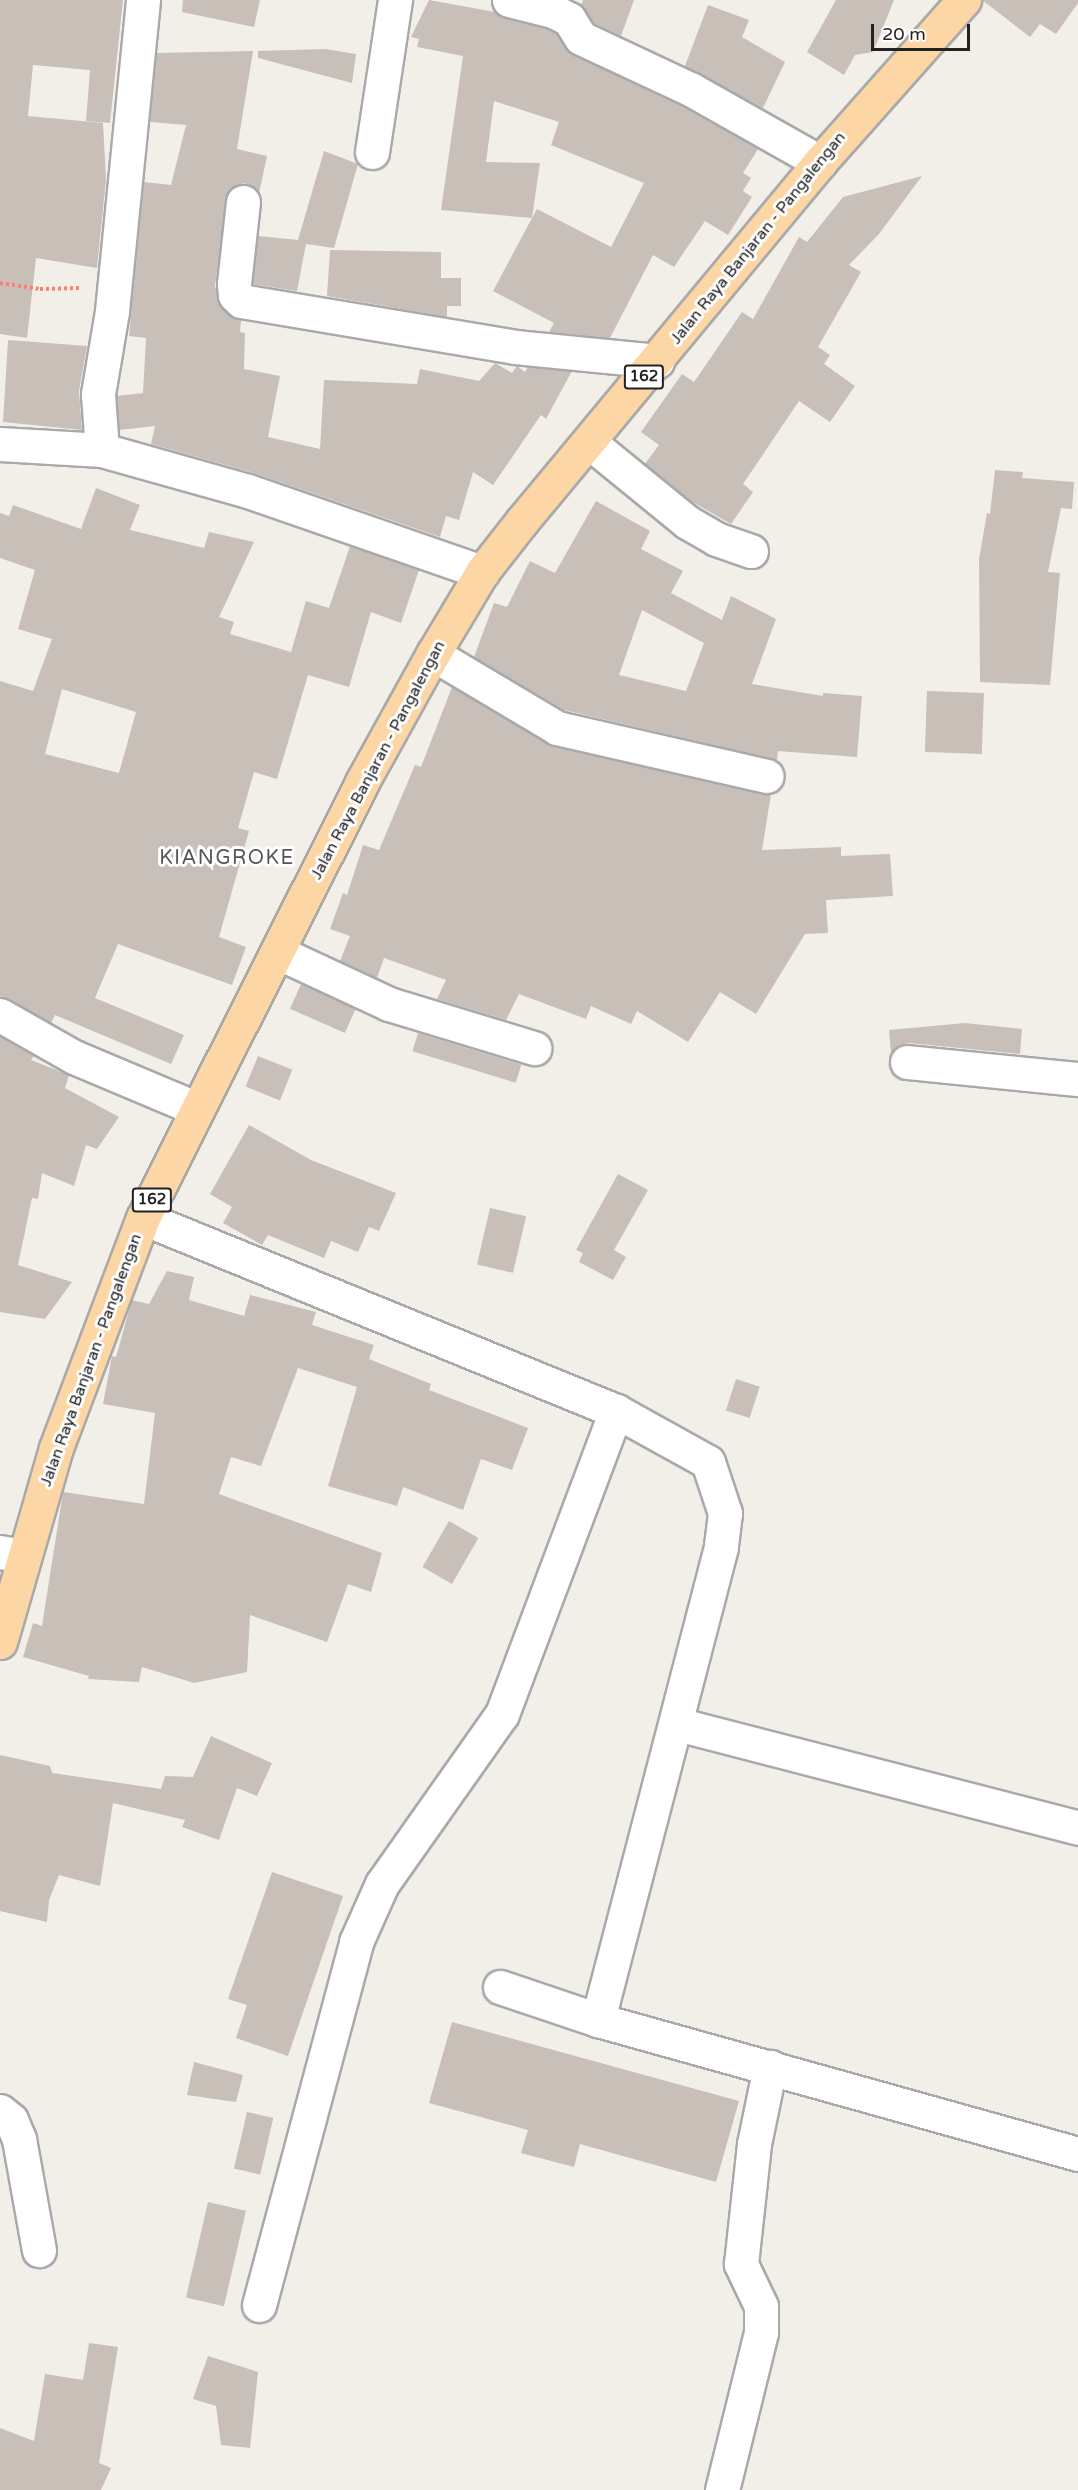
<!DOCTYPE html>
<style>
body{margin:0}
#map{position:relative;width:1078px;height:2490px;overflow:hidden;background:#f2efe9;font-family:"Varela Round",sans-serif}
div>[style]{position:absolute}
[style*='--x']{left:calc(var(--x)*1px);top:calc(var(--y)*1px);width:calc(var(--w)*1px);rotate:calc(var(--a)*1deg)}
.building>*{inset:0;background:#c7bfb8;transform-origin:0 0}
.path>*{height:4px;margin-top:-2px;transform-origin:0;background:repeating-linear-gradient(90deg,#fa8072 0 3px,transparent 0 6px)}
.roads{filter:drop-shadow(2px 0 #a9a9a9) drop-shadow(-2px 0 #a9a9a9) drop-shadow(0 2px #a9a9a9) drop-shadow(0 -2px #a9a9a9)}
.minor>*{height:33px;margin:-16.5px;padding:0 16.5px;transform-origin:16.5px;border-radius:16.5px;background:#fff}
.major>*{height:33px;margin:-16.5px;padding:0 16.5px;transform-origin:16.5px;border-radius:16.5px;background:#fcd6a4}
span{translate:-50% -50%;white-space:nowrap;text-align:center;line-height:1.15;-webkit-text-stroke:6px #fff;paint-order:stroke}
.shield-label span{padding:2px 4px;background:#fff;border:2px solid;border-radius:4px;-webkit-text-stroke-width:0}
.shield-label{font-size:15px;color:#222;font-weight:700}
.street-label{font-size:16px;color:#222}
.quarter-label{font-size:20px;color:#555;letter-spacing:1.5px}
.scale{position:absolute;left:871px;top:24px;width:99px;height:27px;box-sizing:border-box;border:3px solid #222;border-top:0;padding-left:8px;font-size:18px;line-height:21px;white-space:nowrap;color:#222;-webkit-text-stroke:4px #fff;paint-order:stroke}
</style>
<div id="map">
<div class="building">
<i style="clip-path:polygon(0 0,123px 0,110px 123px,86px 121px,90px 70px,33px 65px,28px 116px,103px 123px,106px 179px,97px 268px,36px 258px,27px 338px,0 334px)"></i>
<i style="clip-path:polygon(183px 0,260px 0,254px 27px,182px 12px)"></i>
<i style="clip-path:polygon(evenodd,429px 0,495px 12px,546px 29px,556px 33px,573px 55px,683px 107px,758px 149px,743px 173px,751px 178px,743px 191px,752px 197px,728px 235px,705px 221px,674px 267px,653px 255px,610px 338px,549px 332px,554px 323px,493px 291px,532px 218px,441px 210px,463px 56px,417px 47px,419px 39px,411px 37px,429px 0,494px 101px,559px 122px,551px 145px,644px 183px,611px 247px,537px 209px,532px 218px,540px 163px,486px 162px,494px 101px)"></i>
<i style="clip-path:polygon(583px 0,634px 0,621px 36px,594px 23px,581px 5px)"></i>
<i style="clip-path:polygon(836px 0,894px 0,873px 52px,855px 55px,844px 75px,807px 52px)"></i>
<i style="clip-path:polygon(982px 0,1078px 0,1078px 3px,1056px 34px,1040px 24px,1030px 37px)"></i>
<i style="clip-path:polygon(708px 5px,749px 20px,742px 37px,785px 62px,763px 108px,685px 66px)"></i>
<i style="clip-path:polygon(325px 49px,356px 54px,352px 83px,258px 58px,258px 51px)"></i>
<i style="clip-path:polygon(253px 51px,237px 149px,267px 156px,259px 193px,244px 183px,228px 191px,215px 286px,222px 308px,241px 320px,240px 332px,245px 333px,244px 369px,280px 376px,268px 437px,320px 449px,324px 380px,417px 384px,420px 369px,479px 381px,495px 363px,512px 373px,517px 366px,525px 372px,528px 367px,572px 371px,546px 419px,541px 415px,493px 485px,473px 472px,459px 520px,446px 516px,440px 537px,254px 473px,151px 444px,155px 426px,119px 430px,117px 396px,143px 393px,146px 338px,129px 336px,144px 182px,171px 185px,186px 125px,150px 122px,157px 53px)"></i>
<i style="clip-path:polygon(324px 151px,358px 164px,334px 248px,306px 244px,297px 291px,253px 284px,258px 236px,298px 240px)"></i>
<i style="clip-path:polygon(922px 176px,879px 234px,849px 265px,861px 272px,818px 347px,830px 355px,824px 364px,855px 386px,830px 422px,799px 401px,743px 484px,753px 492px,731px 524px,691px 501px,645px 464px,659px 445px,641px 432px,682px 374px,694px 382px,742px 312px,753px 319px,799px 237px,807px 242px,843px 197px)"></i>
<i style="clip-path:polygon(330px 250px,441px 252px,441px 278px,461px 278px,461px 306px,447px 306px,447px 317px,327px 296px)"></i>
<i style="clip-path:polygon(8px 340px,87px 346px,79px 391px,82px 430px,3px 422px)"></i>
<i style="clip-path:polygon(995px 470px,1023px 472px,1022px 478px,1074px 482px,1072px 509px,1061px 508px,1048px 572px,1060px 573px,1050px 685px,980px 682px,979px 559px,987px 513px,990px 514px)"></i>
<i style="clip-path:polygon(evenodd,96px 488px,140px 505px,130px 530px,204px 548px,209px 532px,254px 542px,219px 617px,234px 622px,230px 634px,291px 652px,306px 601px,329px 608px,350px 546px,419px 570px,401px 623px,371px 612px,349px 687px,308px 675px,277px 779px,254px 772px,238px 828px,249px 831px,219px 937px,246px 947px,232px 985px,118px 944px,95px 998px,184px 1035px,171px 1064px,55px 1015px,51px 1023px,0 996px,0 681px,33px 691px,52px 639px,18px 629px,35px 570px,0 558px,0 513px,9px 516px,13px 505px,81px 529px,96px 488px,62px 689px,136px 712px,119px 773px,45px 754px,62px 689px)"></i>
<i style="clip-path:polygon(evenodd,596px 501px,650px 531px,641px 549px,683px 571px,671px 593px,722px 620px,731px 596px,776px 619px,752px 684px,823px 696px,823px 693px,862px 696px,857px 757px,778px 751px,777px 760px,564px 710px,474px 657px,494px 603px,507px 607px,530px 561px,555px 573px,596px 501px,642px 610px,704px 643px,686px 691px,619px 675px,642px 610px)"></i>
<i style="clip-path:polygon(452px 687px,552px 746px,771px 794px,762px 850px,841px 847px,841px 856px,890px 854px,893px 896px,826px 900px,828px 933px,805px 934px,756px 1014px,720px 992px,688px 1042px,637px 1011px,631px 1024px,591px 1006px,586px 1019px,519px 994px,506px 1020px,437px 999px,446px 980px,384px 958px,377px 978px,340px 961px,350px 936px,330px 929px,343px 893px,347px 895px,363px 845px,379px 850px,415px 765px,421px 767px)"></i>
<i style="left:927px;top:691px;width:57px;height:61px;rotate:2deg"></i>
<i style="left:301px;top:984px;width:60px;height:27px;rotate:24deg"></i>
<i style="clip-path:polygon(965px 1023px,1022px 1029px,1020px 1054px,909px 1043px,899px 1045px,891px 1054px,889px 1030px)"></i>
<i style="left:418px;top:1033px;width:108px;height:19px;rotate:17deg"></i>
<i style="clip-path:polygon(0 1037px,34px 1056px,31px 1060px,69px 1075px,65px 1088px,119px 1117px,97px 1149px,86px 1145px,74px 1186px,42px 1173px,38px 1199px,32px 1198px,18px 1265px,72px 1282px,45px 1319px,0 1312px)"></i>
<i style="left:258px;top:1056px;width:37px;height:33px;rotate:22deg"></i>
<i style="clip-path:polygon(249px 1125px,311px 1160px,396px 1193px,379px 1231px,369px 1227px,358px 1252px,331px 1241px,324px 1258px,268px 1235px,262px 1245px,223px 1223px,232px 1207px,210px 1194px)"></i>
<i style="clip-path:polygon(618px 1174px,648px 1190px,614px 1250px,626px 1257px,613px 1280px,579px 1262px,583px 1253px,576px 1250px)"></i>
<i style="left:490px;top:1208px;width:37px;height:58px;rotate:13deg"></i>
<i style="clip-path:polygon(167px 1271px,194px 1277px,189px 1300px,244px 1316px,250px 1295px,316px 1312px,312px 1325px,374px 1345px,369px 1359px,431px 1384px,429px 1390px,528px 1428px,512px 1470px,481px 1459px,463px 1510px,403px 1487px,397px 1506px,328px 1486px,357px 1387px,298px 1368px,261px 1466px,231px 1457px,219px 1494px,382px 1553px,371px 1592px,348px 1584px,327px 1642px,250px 1615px,247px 1672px,194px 1683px,142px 1667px,139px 1682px,88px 1679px,89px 1676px,23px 1657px,33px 1623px,42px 1626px,63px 1492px,144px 1504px,155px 1413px,103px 1404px,112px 1356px,116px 1357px,132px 1300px,149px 1304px)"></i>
<i style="left:736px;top:1379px;width:25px;height:33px;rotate:18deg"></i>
<i style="left:449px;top:1521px;width:34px;height:53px;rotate:30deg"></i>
<i style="clip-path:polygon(211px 1736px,272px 1763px,257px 1796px,237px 1788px,219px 1840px,182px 1827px,185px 1820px,113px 1803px,100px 1886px,59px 1875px,49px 1900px,47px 1922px,0 1911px,0 1755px,50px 1766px,52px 1773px,161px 1789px,165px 1776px,193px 1777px)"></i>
<i style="clip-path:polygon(272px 1872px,343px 1896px,288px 2056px,236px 2038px,247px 2005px,228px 1999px)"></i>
<i style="clip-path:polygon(452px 2022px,739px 2101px,716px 2182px,580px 2144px,574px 2167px,521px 2153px,528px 2130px,429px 2103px)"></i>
<i style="clip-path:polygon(194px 2062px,243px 2075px,236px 2102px,187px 2095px)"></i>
<i style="left:247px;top:2112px;width:27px;height:58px;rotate:13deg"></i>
<i style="left:208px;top:2202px;width:39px;height:98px;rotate:13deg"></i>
<i style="clip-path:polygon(89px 2343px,118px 2347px,99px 2463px,111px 2468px,101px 2490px,0 2490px,0 2428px,34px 2441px,45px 2374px,83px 2380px)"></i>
<i style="clip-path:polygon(208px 2356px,258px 2372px,250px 2448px,221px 2445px,216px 2406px,193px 2399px)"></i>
</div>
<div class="path">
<i style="--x:0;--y:283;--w:40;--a:8.5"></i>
<i style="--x:40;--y:289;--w:40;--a:-1.4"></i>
</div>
<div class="roads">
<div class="minor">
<i style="--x:509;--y:0;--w:45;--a:14"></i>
<i style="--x:553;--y:11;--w:18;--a:27"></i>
<i style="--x:569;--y:19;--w:22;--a:58"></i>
<i style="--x:581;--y:38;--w:123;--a:25.1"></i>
<i style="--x:692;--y:90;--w:147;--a:29.4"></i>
<i style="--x:372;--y:152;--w:154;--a:-81.4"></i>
<i style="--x:243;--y:202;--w:82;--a:96.3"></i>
<i style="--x:234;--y:284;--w:11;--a:85"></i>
<i style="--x:235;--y:295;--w:8;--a:45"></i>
<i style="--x:241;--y:301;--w:278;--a:9.5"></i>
<i style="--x:515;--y:347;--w:143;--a:5.6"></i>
<i style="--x:589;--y:442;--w:127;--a:39.2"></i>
<i style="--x:687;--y:522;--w:34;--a:30"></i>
<i style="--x:716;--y:539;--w:37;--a:19"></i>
<i style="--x:0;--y:444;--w:102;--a:3.4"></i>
<i style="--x:102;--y:450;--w:152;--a:15.7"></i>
<i style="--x:248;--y:491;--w:248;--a:19.1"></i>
<i style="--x:102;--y:450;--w:56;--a:-94.1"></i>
<i style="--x:98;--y:394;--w:84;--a:-80.4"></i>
<i style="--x:112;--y:311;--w:313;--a:-84.3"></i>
<i style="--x:433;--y:654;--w:144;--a:30.8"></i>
<i style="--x:557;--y:728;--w:215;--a:12.9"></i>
<i style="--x:277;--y:952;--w:123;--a:24.9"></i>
<i style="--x:389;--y:1004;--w:152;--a:16.9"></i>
<i style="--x:0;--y:1015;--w:85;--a:29.6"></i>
<i style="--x:74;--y:1057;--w:134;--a:22.8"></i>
<i style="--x:907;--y:1062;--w:172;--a:5.7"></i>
<i style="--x:143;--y:1218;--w:511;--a:22.2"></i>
<i style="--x:616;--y:1411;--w:105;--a:29"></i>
<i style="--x:708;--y:1462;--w:54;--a:71.6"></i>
<i style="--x:725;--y:1513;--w:34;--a:97"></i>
<i style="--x:721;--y:1547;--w:489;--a:104.6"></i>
<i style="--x:598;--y:2020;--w:498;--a:15.6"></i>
<i style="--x:0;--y:1552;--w:23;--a:10"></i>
<i style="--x:677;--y:1724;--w:414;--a:14.5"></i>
<i style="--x:500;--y:1987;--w:103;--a:18.6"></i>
<i style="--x:0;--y:2111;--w:14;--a:39"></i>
<i style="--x:11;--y:2120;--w:21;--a:67"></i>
<i style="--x:19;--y:2139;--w:113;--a:79.8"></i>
<i style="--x:259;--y:2305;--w:376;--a:-75"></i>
<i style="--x:356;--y:1942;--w:64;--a:-65.9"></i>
<i style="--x:382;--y:1884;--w:208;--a:-54.8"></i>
<i style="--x:502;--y:1714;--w:324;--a:-69.4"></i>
<i style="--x:722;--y:2490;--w:163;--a:-76.1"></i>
<i style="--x:761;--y:2332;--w:26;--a:-90"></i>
<i style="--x:761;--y:2306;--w:47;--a:-115.5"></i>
<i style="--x:741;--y:2264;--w:121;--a:-83.8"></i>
<i style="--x:754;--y:2144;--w:79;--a:-78.3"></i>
</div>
<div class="major">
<i style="--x:0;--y:1642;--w:202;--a:-73.9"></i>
<i style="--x:56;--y:1448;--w:246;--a:-69.3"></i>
<i style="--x:143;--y:1218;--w:488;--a:-63.3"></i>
<i style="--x:362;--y:782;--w:146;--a:-61"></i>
<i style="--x:433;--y:654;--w:96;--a:-59.1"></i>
<i style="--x:482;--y:572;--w:65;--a:-51.9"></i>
<i style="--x:522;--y:521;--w:467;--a:-50.3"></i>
<i style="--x:820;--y:162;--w:217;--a:-48.4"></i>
</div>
</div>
<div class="shield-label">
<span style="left:644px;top:377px">162</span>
<span style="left:152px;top:1200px">162</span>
</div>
<div class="street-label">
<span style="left:758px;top:238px;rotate:-51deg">Jalan Raya Banjaran - Pangalengan</span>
<span style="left:378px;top:760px;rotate:-62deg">Jalan Raya Banjaran - Pangalengan</span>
<span style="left:91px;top:1360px;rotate:-70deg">Jalan Raya Banjaran - Pangalengan</span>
</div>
<div class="quarter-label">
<span style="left:227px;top:858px">KIANGROKE</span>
</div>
<div class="scale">20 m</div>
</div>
